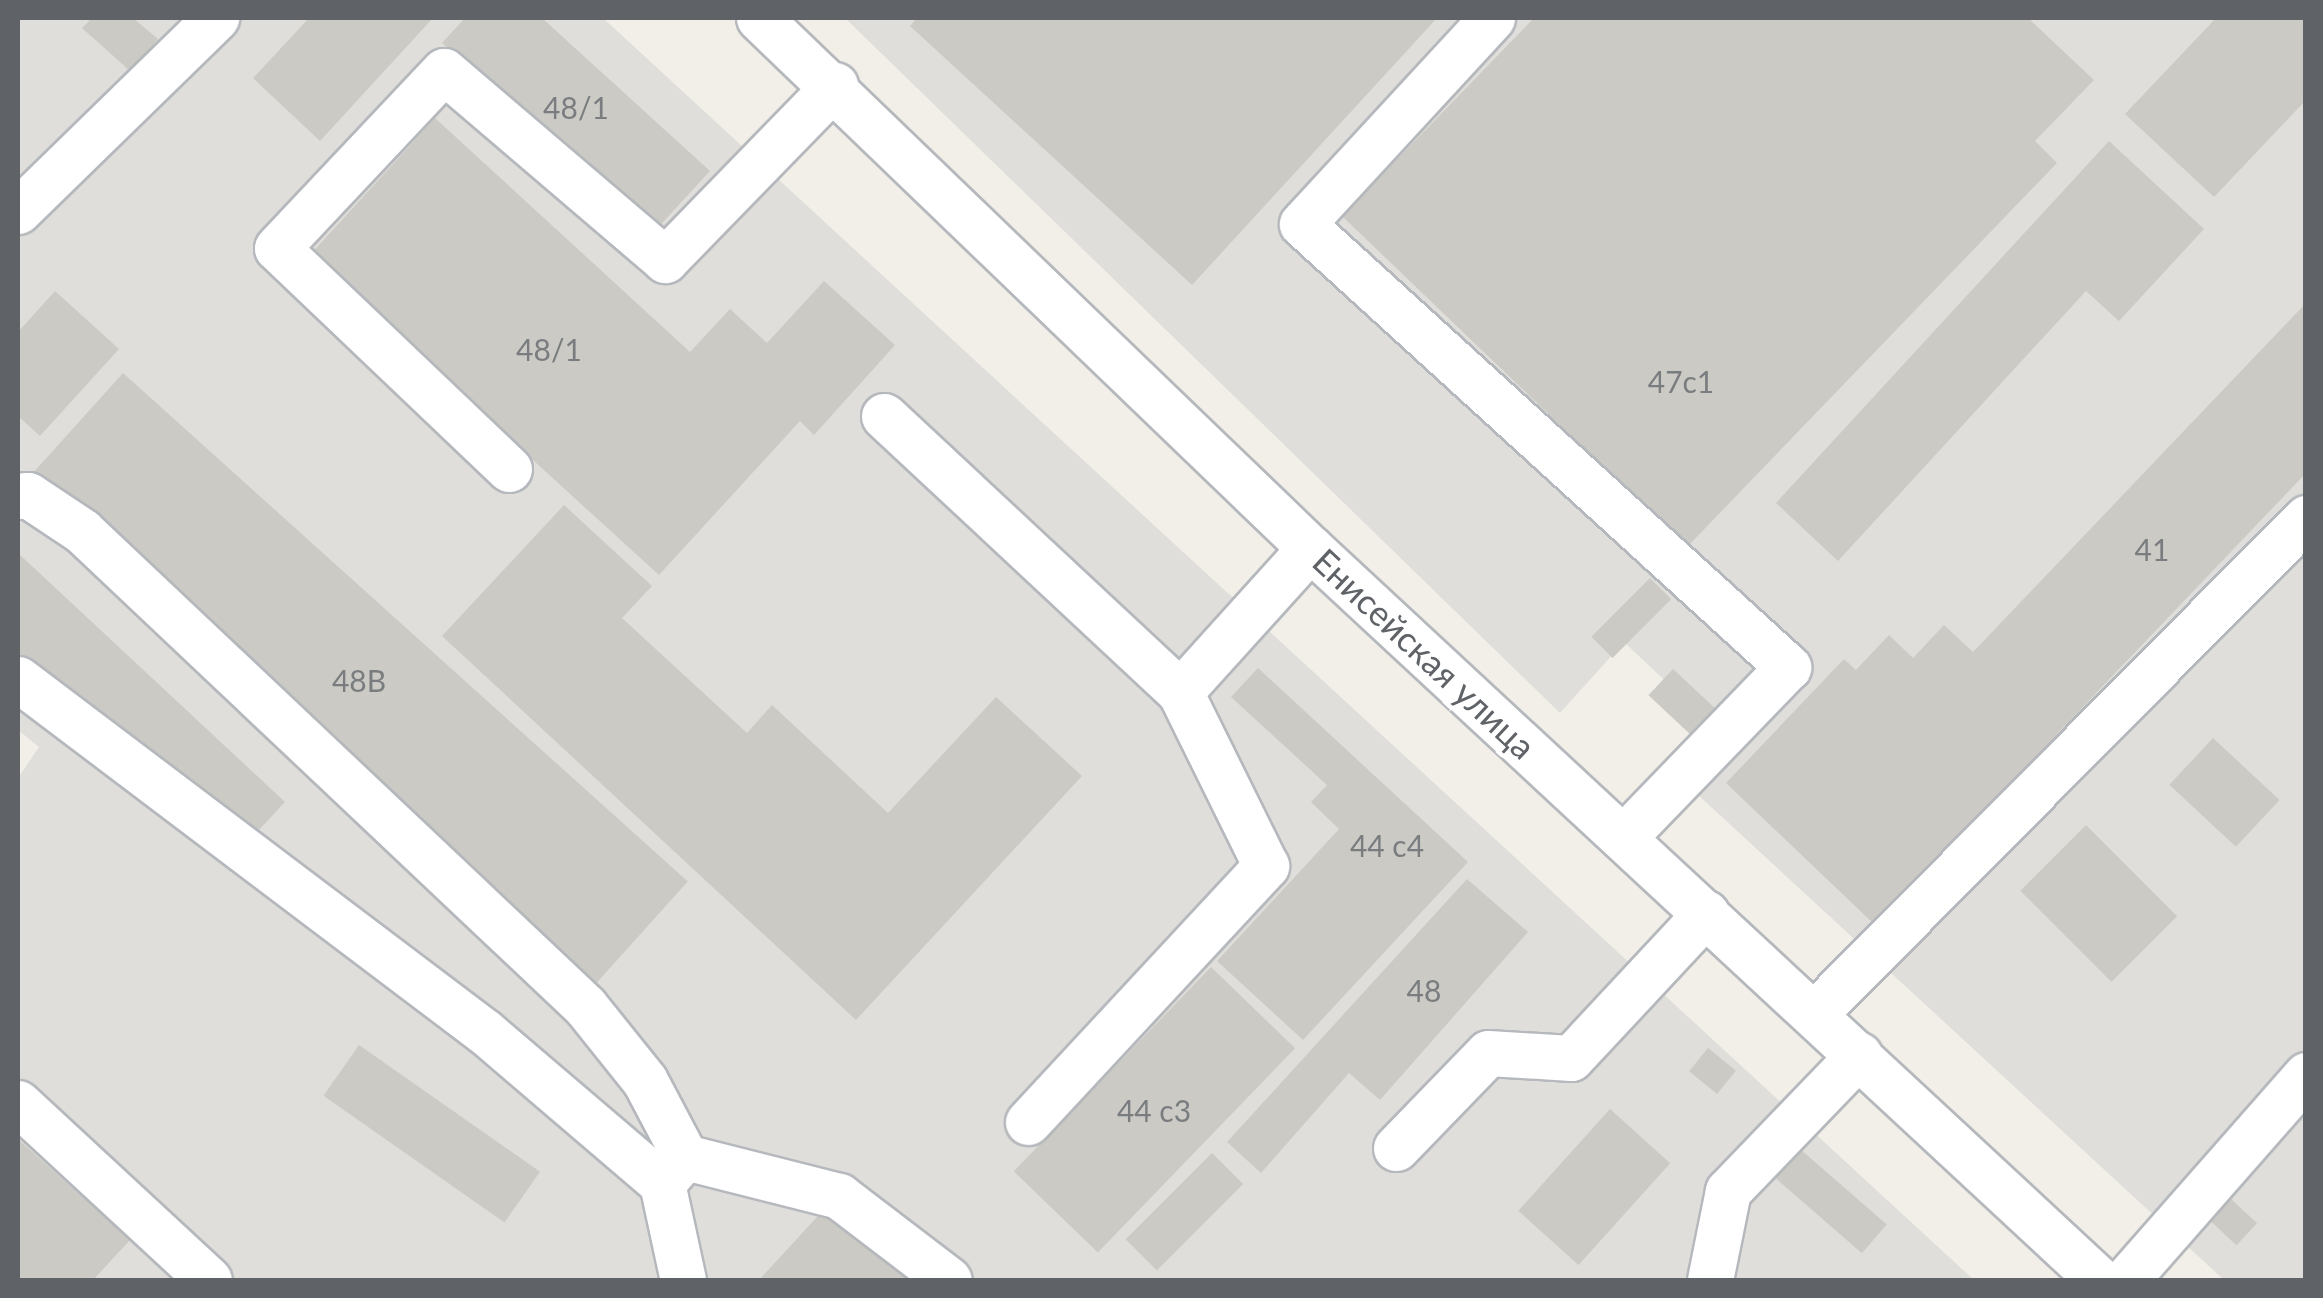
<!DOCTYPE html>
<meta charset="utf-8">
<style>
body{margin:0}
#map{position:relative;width:2323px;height:1298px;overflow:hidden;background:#f1efe8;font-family:Lato,sans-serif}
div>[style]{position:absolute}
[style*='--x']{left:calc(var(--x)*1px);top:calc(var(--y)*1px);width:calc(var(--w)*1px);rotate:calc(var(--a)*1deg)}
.industrial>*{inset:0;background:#e0deda}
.building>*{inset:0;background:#cccac5;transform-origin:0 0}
.roads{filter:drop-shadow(2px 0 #b5b8bc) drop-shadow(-2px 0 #b5b8bc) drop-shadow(0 2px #b5b8bc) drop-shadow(0 -2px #b5b8bc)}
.minor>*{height:45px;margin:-22.5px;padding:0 22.5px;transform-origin:22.5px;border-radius:22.5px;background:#fff}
span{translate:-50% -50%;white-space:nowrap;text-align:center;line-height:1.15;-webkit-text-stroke:9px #fff;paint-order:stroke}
.number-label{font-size:30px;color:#7a7d7f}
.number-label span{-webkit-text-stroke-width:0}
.street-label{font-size:35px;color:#5f6368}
.frame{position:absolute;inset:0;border:20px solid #5f6368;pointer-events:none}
</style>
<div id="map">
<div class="industrial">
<i style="clip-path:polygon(18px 18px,603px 18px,1974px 1280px,18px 1280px,18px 778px,39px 747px,18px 730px)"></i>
<i style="clip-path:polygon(845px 18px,2305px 18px,2305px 1280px,2224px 1280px,1672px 771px,1713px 726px,1624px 642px,1560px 713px)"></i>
</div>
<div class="building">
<i style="clip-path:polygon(92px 18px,133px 18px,158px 39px,130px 71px,82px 28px)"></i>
<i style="clip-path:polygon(309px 18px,433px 18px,320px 141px,253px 78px)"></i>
<i style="clip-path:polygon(465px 18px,542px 18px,710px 171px,652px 234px,442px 43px)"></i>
<i style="clip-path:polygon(917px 18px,1437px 18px,1192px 285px,910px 26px)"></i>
<i style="clip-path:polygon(1534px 18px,2028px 18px,2094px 80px,2035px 141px,2057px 163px,1687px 547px,1342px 216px)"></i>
<i style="clip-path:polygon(2216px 18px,2306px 18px,2306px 100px,2214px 197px,2125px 114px)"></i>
<i style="clip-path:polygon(435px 118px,690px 352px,730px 309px,767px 343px,824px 281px,895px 345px,814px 435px,800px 421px,659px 575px,309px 256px)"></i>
<i style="clip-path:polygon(2109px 141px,2204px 229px,2119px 321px,2086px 291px,1838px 561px,1776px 503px)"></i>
<i style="clip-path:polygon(55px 291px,119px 349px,40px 436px,18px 416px,18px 332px)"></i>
<i style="clip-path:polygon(2306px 303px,2306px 473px,1875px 925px,1726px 783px,1844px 659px,1856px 670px,1889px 635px,1913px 658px,1944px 625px,1973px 652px)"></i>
<i style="left:123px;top:373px;width:760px;height:140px;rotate:42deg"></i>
<i style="clip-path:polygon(564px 505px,652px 586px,622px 618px,747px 733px,772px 705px,888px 813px,996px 697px,1082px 776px,856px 1020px,442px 636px)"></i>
<i style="clip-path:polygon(18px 553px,285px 802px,244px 846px,18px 659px)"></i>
<i style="left:1650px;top:578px;width:30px;height:83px;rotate:45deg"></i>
<i style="clip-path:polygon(1258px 668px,1468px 862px,1303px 1040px,1217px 961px,1339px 829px,1311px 802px,1327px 785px,1231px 697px)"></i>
<i style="left:1673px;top:669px;width:63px;height:36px;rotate:43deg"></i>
<i style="left:2213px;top:738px;width:91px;height:64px;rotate:43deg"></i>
<i style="left:2086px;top:825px;width:129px;height:93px;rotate:45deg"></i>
<i style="clip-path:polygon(1467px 879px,1528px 932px,1380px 1100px,1349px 1073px,1261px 1173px,1227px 1142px)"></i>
<i style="left:1211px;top:967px;width:117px;height:284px;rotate:44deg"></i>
<i style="left:359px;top:1045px;width:221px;height:62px;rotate:35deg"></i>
<i style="left:1708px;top:1048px;width:36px;height:30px;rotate:39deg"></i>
<i style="left:1610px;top:1109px;width:81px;height:137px;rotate:42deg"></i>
<i style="clip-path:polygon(18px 1139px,130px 1240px,93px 1280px,18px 1280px)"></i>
<i style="left:1800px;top:1149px;width:115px;height:38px;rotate:41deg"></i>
<i style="left:1212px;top:1153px;width:44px;height:122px;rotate:45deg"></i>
<i style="left:2216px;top:1185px;width:56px;height:30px;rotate:43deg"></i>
<i style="clip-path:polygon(840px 1192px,936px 1280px,759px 1280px)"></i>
</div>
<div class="roads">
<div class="minor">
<i style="--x:759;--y:18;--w:765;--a:43.89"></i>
<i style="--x:1310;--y:548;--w:1076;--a:42.85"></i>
<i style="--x:1492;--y:18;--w:280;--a:132.7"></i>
<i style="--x:1302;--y:224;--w:658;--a:42.35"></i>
<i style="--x:1788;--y:667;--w:236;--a:134"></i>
<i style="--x:18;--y:211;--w:277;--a:-44.3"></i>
<i style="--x:884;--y:416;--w:405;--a:43"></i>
<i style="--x:509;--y:469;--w:320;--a:-136.4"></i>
<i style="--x:277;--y:248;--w:243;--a:-46.7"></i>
<i style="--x:444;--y:71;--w:291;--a:40.5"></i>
<i style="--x:665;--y:260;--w:244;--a:-45.8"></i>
<i style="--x:18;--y:496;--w:10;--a:-6"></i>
<i style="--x:28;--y:495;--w:65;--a:33.7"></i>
<i style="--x:82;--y:531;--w:692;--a:43.36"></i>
<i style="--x:585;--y:1006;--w:96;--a:51.3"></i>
<i style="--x:645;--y:1081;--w:86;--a:62.2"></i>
<i style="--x:685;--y:1157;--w:35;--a:131"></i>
<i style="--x:662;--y:1183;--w:99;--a:77.8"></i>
<i style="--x:18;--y:679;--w:585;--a:37.09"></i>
<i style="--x:485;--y:1032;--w:233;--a:40.5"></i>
<i style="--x:1814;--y:1014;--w:699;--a:-45.23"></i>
<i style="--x:18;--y:1103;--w:260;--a:42.8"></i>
<i style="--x:1028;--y:1122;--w:350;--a:-47.1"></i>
<i style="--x:1266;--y:866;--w:194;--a:-116.3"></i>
<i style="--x:1180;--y:692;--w:194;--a:-47.9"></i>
<i style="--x:1396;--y:1148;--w:132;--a:-45.9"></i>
<i style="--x:1488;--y:1053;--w:83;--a:3.4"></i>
<i style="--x:1571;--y:1058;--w:198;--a:-47"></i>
<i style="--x:685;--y:1157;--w:159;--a:14.2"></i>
<i style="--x:839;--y:1196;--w:138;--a:37.4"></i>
<i style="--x:1710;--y:1280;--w:91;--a:-78.6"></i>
<i style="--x:1728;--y:1191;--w:189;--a:-46.1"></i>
<i style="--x:2126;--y:1280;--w:273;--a:-48.7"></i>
</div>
</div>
<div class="number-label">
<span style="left:576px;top:107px">48/1</span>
<span style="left:549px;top:349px">48/1</span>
<span style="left:1681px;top:381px">47с1</span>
<span style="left:2152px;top:549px">41</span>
<span style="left:359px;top:680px">48В</span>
<span style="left:1387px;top:845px">44 с4</span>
<span style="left:1424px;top:990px">48</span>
<span style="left:1154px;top:1110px">44 с3</span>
</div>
<div class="street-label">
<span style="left:1425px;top:653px;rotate:43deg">Енисейская улица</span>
</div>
<div class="frame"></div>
</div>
